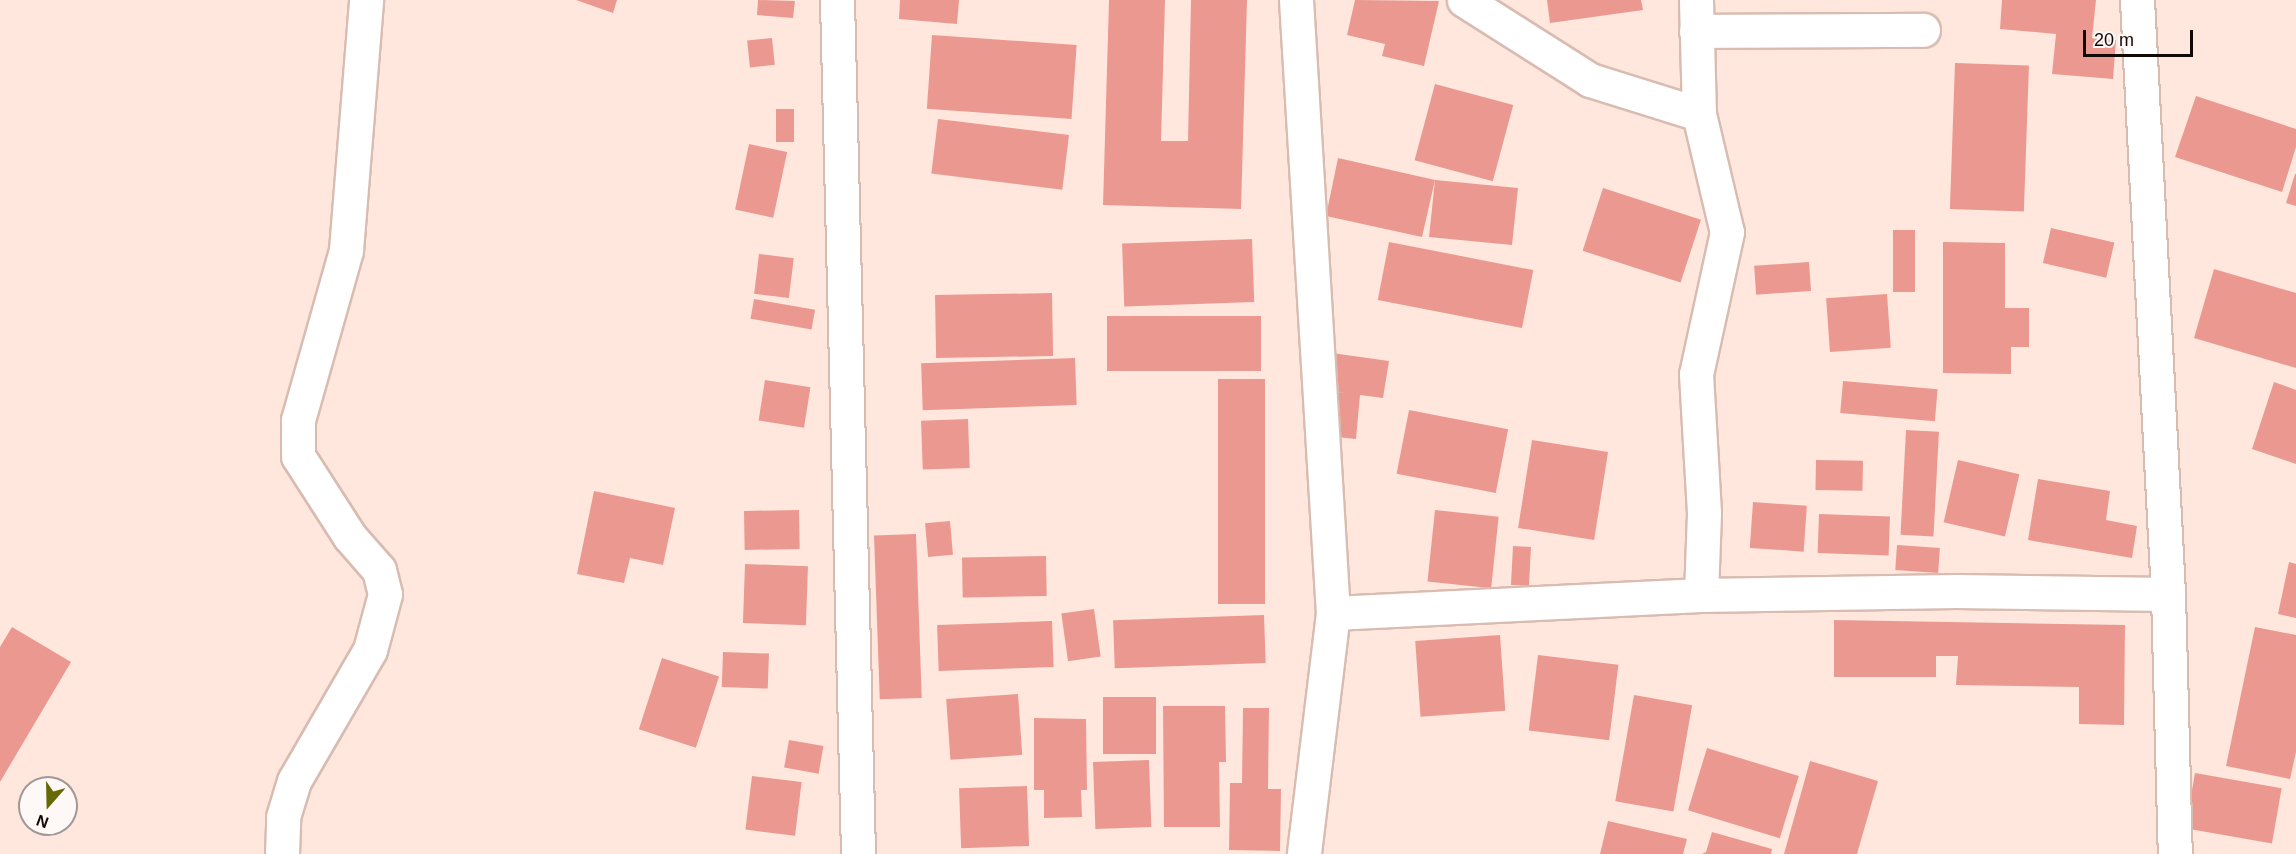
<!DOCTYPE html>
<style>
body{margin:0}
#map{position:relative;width:2296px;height:854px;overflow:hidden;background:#ffe7de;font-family:Helvetica,sans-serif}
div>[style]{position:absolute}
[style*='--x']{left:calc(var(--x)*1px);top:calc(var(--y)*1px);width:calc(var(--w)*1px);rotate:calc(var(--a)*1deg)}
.building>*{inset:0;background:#eb9990;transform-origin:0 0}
.roads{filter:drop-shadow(2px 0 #d9bcb1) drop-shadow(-2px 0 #d9bcb1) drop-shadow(0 2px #d9bcb1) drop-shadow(0 -2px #d9bcb1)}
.minor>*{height:33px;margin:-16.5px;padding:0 16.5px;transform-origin:16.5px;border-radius:16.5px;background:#fff}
span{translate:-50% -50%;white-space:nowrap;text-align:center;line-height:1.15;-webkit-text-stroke:6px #fef8f6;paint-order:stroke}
.north{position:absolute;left:18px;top:776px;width:60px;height:60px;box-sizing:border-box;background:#fef8f6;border:2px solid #a09896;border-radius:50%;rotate:200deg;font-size:16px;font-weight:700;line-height:24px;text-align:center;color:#120906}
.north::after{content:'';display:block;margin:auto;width:21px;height:27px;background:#676907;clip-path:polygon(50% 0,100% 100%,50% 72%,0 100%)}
.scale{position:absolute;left:2083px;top:30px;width:110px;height:27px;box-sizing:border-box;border:3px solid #120906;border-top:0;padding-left:8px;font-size:18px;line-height:21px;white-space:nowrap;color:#120906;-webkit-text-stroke:4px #fef8f6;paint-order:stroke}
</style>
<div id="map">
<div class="building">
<i style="clip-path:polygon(576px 0,617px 0,613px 13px)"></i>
<i style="clip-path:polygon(758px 0,795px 1px,793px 18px,757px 15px)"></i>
<i style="clip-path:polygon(900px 0,959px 0,957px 24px,899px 19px)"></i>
<i style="clip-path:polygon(1109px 0,1165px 0,1161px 141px,1188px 141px,1191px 0,1247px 0,1241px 209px,1103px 205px)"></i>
<i style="clip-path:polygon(1355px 0,1439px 1px,1424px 66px,1382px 56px,1385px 44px,1347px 35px)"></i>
<i style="clip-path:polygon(1547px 0,1641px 0,1643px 10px,1550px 23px)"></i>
<i style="clip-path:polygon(2002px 0,2096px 0,2092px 38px,2116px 40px,2113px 79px,2052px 74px,2056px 34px,2000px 29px)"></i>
<i style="left:932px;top:35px;width:145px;height:74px;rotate:4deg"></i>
<i style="left:772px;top:38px;width:27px;height:25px;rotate:84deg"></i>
<i style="left:1955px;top:63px;width:74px;height:146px;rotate:2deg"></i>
<i style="left:1435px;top:84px;width:81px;height:79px;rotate:15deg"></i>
<i style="clip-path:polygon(2196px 96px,2296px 129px,2296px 147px,2282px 192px,2175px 157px)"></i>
<i style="left:776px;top:109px;width:18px;height:33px"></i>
<i style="left:938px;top:119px;width:132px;height:55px;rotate:7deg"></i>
<i style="left:749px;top:144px;width:39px;height:67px;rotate:12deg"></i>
<i style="clip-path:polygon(1338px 158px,1435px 180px,1518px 188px,1512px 245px,1429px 237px,1435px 180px,1422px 237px,1326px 216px)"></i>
<i style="clip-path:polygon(2295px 174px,2296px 174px,2296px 206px,2286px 203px)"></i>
<i style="left:1603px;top:188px;width:103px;height:66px;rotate:18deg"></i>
<i style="left:2051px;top:228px;width:65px;height:36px;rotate:13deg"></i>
<i style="left:1893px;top:230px;width:22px;height:62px"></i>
<i style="left:1252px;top:239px;width:63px;height:130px;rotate:88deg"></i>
<i style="left:1389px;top:242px;width:147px;height:59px;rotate:11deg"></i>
<i style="clip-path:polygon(1943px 242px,2005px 243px,2005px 308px,2029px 308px,2029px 347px,2011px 347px,2011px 374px,1943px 373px)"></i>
<i style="left:759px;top:254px;width:35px;height:40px;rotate:7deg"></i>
<i style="left:1809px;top:262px;width:29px;height:55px;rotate:86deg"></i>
<i style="clip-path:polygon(2214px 269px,2296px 293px,2296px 368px,2194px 338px)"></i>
<i style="left:1052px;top:293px;width:63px;height:117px;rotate:89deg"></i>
<i style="left:1887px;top:294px;width:54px;height:61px;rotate:86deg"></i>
<i style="left:754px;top:299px;width:62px;height:20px;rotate:10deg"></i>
<i style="left:1107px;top:316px;width:154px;height:55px"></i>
<i style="clip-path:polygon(1332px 353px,1389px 361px,1383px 398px,1360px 395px,1356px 439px,1326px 436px,1330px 392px,1345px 393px,1327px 391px)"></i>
<i style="left:1075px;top:358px;width:47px;height:154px;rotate:88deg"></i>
<i style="left:1218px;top:379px;width:47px;height:225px"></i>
<i style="left:765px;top:380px;width:46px;height:41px;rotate:9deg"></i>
<i style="left:1843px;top:381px;width:95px;height:32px;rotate:5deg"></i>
<i style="clip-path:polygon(2274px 382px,2296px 390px,2296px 464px,2252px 449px)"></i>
<i style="left:1409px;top:410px;width:101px;height:65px;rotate:11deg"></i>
<i style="left:968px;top:419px;width:49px;height:47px;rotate:88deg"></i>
<i style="left:1906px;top:430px;width:33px;height:105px;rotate:3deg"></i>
<i style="left:1532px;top:440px;width:77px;height:89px;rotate:9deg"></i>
<i style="left:1816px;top:460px;width:47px;height:30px;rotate:1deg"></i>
<i style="left:1958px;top:460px;width:63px;height:64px;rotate:13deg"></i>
<i style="clip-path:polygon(2038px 479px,2110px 491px,2106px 520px,2137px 526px,2132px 558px,2028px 540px)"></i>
<i style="clip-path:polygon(594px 491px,675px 508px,663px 565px,630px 558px,624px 583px,577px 574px)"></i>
<i style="left:1753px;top:502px;width:54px;height:46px;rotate:4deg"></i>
<i style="left:799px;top:510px;width:39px;height:55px;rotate:89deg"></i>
<i style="left:1435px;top:510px;width:64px;height:72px;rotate:6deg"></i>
<i style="left:1819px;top:514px;width:71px;height:39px;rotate:2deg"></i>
<i style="left:950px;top:521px;width:34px;height:25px;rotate:85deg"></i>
<i style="left:916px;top:534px;width:164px;height:42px;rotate:88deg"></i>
<i style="left:1897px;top:545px;width:43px;height:25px;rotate:4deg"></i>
<i style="left:1513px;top:546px;width:18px;height:39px;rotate:3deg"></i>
<i style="left:1046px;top:556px;width:40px;height:84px;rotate:89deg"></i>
<i style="clip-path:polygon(2289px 562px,2296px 564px,2296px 618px,2278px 614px)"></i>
<i style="left:745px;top:564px;width:63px;height:59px;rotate:2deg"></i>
<i style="left:1094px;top:609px;width:48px;height:33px;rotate:82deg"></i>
<i style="left:1264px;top:615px;width:48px;height:151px;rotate:88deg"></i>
<i style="clip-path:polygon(1834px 620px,2125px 625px,2124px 725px,2079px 724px,2079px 687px,1956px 685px,1958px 656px,1936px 656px,1936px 677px,1834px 677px)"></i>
<i style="left:1052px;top:621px;width:46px;height:115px;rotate:88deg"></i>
<i style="clip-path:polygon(12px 627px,71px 662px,0 782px,0 647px)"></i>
<i style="clip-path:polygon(2255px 627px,2296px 635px,2296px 752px,2290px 779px,2226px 766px)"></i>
<i style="left:1500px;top:635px;width:76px;height:85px;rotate:86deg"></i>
<i style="left:723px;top:652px;width:46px;height:35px;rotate:2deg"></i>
<i style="left:1538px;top:655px;width:81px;height:76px;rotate:7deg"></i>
<i style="left:662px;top:658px;width:60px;height:75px;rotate:18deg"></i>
<i style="left:1018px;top:694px;width:61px;height:72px;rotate:86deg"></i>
<i style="left:1634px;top:695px;width:59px;height:108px;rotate:10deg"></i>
<i style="left:1156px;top:697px;width:57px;height:53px;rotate:90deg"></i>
<i style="clip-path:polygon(1163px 706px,1225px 706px,1226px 762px,1219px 762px,1220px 827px,1164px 827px)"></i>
<i style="clip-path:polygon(1243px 708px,1269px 708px,1268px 789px,1281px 789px,1280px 851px,1229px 850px,1230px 783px,1242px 783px)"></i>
<i style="clip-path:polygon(1034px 718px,1086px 719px,1087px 790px,1081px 790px,1082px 817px,1044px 818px,1044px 790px,1034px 790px)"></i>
<i style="left:789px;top:740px;width:35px;height:28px;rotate:10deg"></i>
<i style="left:1707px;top:748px;width:96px;height:65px;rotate:17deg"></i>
<i style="left:1149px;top:760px;width:67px;height:56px;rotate:88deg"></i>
<i style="clip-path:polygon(1810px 761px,1878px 781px,1857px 854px,1784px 854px)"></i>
<i style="left:2195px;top:773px;width:88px;height:56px;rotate:10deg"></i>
<i style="left:752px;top:776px;width:50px;height:54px;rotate:7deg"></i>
<i style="left:1027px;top:786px;width:60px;height:68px;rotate:88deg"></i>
<i style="clip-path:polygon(1608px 821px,1687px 839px,1683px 854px,1600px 854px)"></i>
<i style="clip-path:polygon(1712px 832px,1772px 849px,1771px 854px,1702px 854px,1706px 852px)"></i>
</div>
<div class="roads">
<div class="minor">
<i style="--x:837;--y:0;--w:854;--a:88.59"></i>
<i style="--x:1296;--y:0;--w:614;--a:86.55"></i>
<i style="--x:1333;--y:613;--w:243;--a:96.9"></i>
<i style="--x:1464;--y:0;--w:149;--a:32.4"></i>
<i style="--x:1590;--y:80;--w:114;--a:17.3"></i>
<i style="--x:1696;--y:0;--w:114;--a:88.5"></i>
<i style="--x:1699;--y:114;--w:121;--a:76.7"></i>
<i style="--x:1727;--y:232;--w:145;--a:102.3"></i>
<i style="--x:1696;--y:374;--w:139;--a:86.7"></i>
<i style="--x:1704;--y:513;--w:82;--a:92.1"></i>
<i style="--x:2137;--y:0;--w:595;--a:87.01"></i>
<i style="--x:2168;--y:594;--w:260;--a:88.5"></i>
<i style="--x:1696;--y:31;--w:227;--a:-0.3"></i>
<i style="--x:1333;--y:613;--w:368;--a:-2.8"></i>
<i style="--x:1701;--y:595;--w:255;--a:-0.9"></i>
<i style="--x:1956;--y:591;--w:212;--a:0.8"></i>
<i style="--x:282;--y:854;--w:37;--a:-88"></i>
<i style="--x:283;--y:817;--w:38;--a:-73"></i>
<i style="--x:294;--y:781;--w:151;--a:-59.9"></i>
<i style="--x:370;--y:650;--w:58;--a:-75"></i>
<i style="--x:385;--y:594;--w:25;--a:-104"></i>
<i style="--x:379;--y:570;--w:44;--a:-131.3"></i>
<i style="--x:350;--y:537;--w:96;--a:-122.7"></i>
<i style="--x:298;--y:456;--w:36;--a:-90"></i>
<i style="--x:298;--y:420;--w:177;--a:-74.2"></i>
<i style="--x:346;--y:250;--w:251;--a:-85.4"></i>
</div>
</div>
<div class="north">N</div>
<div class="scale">20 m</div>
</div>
